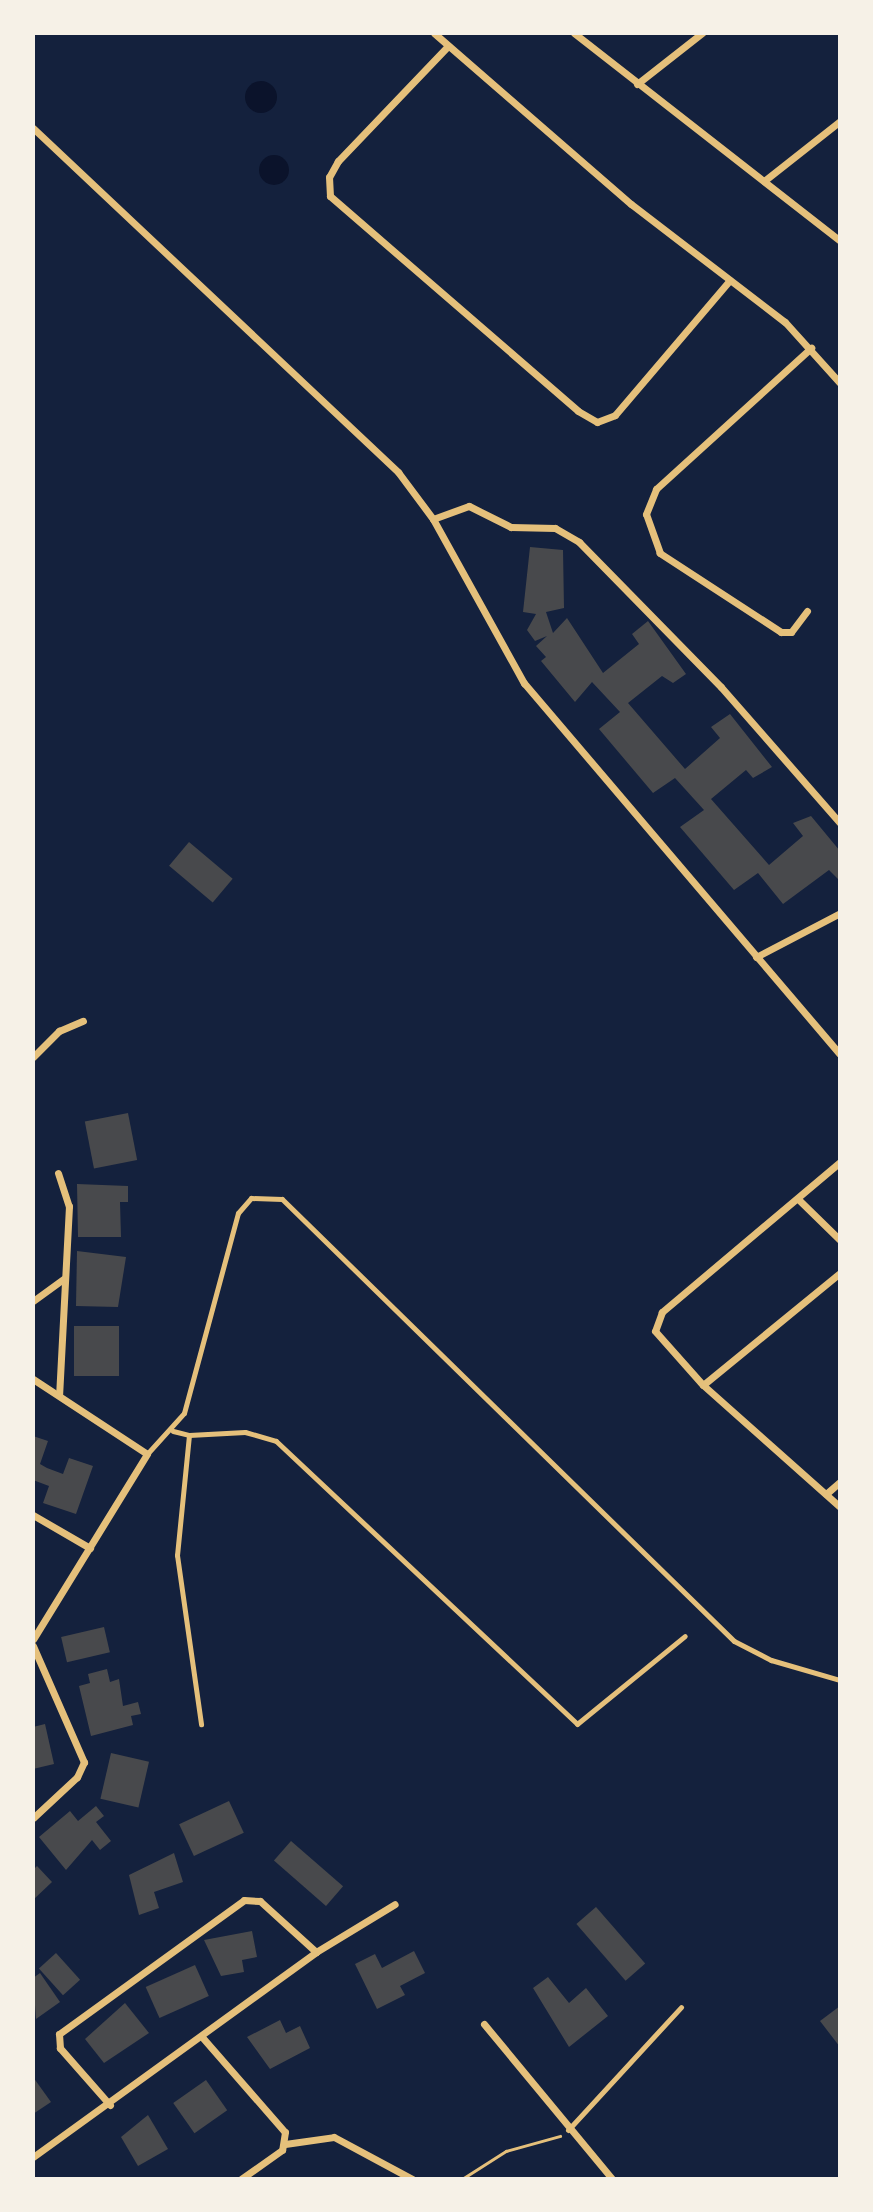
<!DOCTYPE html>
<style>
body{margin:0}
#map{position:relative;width:873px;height:2212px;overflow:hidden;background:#14213d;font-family:Manrope,sans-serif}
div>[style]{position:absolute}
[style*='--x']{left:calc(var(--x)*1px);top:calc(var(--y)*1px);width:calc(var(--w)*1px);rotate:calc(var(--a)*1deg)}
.water>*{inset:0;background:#0b132b}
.round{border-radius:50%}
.building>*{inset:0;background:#48494c;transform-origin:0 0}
.path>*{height:2.5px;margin:-1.25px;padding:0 1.25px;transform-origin:1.25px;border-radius:1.25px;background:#e5c07b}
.service>*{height:5px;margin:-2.5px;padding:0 2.5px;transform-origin:2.5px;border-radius:2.5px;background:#e5c07b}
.minor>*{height:7px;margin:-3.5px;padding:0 3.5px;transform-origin:3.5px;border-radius:3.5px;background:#e5c07b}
span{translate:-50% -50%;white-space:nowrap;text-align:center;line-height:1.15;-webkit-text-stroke:7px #f6f1e7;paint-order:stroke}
.frame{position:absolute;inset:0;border:35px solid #f6f1e7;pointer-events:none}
</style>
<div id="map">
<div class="water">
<i class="round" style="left:245px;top:81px;width:32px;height:32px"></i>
<i class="round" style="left:259px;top:155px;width:30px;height:30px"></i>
</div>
<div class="building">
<i style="clip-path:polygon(530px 547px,563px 550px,564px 608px,546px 612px,553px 633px,567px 618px,603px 673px,639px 644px,632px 634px,648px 621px,686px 674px,673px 683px,662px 676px,628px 703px,685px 769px,720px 738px,711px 727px,730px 714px,772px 767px,753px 778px,746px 770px,711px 799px,769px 865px,803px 836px,793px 823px,811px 816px,840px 851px,840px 881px,829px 870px,783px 904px,758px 873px,734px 890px,680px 827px,704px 810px,675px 778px,653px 793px,599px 729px,620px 712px,592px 682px,575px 702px,541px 661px,546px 657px,536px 646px,547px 636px,535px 641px,527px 630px,536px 614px,523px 612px)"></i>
<i style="left:189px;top:842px;width:57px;height:31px;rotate:40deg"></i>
<i style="left:128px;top:1113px;width:48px;height:44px;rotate:79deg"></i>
<i style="clip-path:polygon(77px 1184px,128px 1186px,128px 1202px,120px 1202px,121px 1237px,78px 1237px)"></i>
<i style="clip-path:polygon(77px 1251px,126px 1257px,118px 1307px,76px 1306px)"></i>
<i style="left:74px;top:1326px;width:45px;height:50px"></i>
<i style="clip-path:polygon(33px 1436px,48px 1441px,40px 1464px,47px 1468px,63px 1474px,69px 1458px,93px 1466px,76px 1514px,43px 1503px,49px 1486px,33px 1480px)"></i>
<i style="left:104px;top:1627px;width:26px;height:44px;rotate:77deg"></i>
<i style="clip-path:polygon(107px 1669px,110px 1682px,119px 1679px,123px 1706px,138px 1702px,141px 1714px,131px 1716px,133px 1725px,91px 1736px,79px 1686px,90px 1683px,88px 1674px)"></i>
<i style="clip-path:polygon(45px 1724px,54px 1764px,33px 1769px,33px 1727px)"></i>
<i style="left:111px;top:1753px;width:39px;height:47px;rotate:13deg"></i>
<i style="left:229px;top:1801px;width:35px;height:55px;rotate:65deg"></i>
<i style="clip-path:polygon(96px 1806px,104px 1816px,96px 1822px,111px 1841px,100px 1850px,92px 1840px,66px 1870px,39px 1837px,70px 1811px,78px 1821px)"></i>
<i style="left:291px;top:1841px;width:69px;height:26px;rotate:41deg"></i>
<i style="clip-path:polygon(174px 1853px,183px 1882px,154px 1892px,159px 1908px,139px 1915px,129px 1875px)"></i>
<i style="clip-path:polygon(37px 1866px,52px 1882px,33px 1900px,33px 1870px)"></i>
<i style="left:596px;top:1907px;width:75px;height:26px;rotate:49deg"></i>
<i style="clip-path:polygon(252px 1931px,257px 1957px,242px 1960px,244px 1972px,221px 1976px,204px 1940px)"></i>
<i style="clip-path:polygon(414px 1951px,425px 1973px,400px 1986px,405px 1995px,377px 2009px,355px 1964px,375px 1954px,382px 1968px)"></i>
<i style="left:56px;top:1953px;width:36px;height:23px;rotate:48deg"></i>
<i style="left:195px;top:1965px;width:34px;height:54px;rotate:66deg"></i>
<i style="clip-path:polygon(40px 1973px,60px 2002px,36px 2019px,33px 1978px)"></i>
<i style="clip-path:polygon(548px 1977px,569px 2003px,586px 1988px,608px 2016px,569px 2047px,533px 1988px)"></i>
<i style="clip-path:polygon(125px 2003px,149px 2033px,104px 2063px,85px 2039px)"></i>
<i style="clip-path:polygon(840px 2006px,840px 2047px,820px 2021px)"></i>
<i style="clip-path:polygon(280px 2020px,286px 2033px,300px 2026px,310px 2048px,270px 2069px,247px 2037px)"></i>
<i style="clip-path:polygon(33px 2077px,51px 2102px,33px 2114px)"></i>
<i style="left:206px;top:2080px;width:37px;height:40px;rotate:55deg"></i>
<i style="clip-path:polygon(148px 2115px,168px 2149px,138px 2166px,121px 2137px)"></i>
</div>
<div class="path">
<i style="--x:462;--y:2179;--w:52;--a:-32.5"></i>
<i style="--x:506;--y:2151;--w:56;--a:-15.5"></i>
</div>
<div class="service">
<i style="--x:173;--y:1431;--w:16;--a:14"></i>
<i style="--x:189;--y:1435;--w:121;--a:95.7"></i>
<i style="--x:177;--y:1555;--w:171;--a:81.9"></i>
<i style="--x:189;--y:1435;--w:56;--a:-3.1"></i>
<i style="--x:245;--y:1432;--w:32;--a:16"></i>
<i style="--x:276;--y:1441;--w:413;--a:43.2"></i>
<i style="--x:577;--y:1724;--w:139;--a:-39.2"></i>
<i style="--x:147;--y:1454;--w:55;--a:-47.9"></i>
<i style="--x:184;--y:1413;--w:207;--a:-74.9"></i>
<i style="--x:238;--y:1213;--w:20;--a:-49"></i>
<i style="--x:251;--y:1198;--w:31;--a:2"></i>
<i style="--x:282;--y:1199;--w:632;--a:44.36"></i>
<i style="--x:734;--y:1641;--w:42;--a:27.2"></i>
<i style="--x:771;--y:1660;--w:72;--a:16.2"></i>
<i style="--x:568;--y:2130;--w:167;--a:-47.4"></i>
</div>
<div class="minor">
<i style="--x:434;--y:33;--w:261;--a:41"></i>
<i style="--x:631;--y:204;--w:194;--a:37.5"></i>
<i style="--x:785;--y:322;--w:82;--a:48"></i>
<i style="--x:574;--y:33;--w:338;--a:38"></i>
<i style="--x:447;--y:47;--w:158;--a:133.7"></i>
<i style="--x:338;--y:161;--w:18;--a:119"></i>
<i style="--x:329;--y:177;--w:19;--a:87"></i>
<i style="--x:330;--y:196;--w:328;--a:40.9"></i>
<i style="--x:578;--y:411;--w:22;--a:30"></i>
<i style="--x:597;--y:422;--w:19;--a:-21"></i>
<i style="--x:615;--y:415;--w:177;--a:-49.6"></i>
<i style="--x:637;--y:84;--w:83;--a:-38.1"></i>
<i style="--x:33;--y:128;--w:502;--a:43.3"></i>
<i style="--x:398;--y:472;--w:59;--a:53.3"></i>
<i style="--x:433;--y:519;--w:188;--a:61"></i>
<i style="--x:524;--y:683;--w:487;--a:49.6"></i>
<i style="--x:764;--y:181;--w:97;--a:-38.3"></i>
<i style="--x:433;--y:519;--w:38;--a:-20"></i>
<i style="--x:469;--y:506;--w:47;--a:26.6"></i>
<i style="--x:511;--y:527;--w:44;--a:1.3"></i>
<i style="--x:555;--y:528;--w:28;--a:30"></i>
<i style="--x:579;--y:542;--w:203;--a:45.6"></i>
<i style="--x:721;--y:687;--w:181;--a:48.8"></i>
<i style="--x:807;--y:611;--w:26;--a:127"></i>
<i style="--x:791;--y:632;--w:10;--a:180"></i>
<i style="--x:781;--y:632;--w:145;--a:-146.9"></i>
<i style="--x:660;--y:553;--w:41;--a:-109.7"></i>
<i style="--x:646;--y:514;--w:27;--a:-68"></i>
<i style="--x:656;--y:489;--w:210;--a:-42.3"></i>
<i style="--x:756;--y:957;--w:95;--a:-27.6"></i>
<i style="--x:33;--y:1057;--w:37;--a:-45"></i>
<i style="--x:59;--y:1031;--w:26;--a:-23"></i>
<i style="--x:840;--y:1162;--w:233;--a:139.9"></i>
<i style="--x:662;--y:1312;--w:20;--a:110"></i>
<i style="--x:655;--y:1331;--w:72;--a:48.4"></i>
<i style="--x:703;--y:1385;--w:183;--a:41.7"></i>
<i style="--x:58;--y:1173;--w:35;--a:72"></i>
<i style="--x:69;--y:1206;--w:188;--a:93"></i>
<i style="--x:798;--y:1199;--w:59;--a:44.3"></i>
<i style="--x:33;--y:1301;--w:37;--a:-36"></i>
<i style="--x:33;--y:1379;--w:136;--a:33.3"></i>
<i style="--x:147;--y:1454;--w:217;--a:121.6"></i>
<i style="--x:703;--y:1385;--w:177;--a:-39.3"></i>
<i style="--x:826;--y:1494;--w:18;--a:-41"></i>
<i style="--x:33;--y:1515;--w:66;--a:30.1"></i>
<i style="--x:33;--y:1646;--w:127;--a:66.3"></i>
<i style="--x:84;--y:1762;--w:17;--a:115"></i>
<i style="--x:77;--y:1777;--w:60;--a:137"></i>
<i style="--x:484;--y:2024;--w:201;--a:50.4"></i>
<i style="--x:202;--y:2037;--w:126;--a:48.9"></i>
<i style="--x:285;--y:2132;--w:18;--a:99"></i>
<i style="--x:282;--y:2150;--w:50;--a:144.7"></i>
<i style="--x:110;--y:2105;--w:76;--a:-131.3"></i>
<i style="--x:60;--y:2048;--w:14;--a:-94"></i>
<i style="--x:59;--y:2034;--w:228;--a:-35.9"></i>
<i style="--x:244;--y:1900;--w:16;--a:4"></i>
<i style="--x:260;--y:1901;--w:76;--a:42.3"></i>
<i style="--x:285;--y:2144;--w:49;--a:-8.1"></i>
<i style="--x:334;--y:2137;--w:89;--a:28.3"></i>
<i style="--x:33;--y:2157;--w:349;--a:-35.9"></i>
<i style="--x:316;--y:1952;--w:92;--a:-31.3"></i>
</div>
<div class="frame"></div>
</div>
